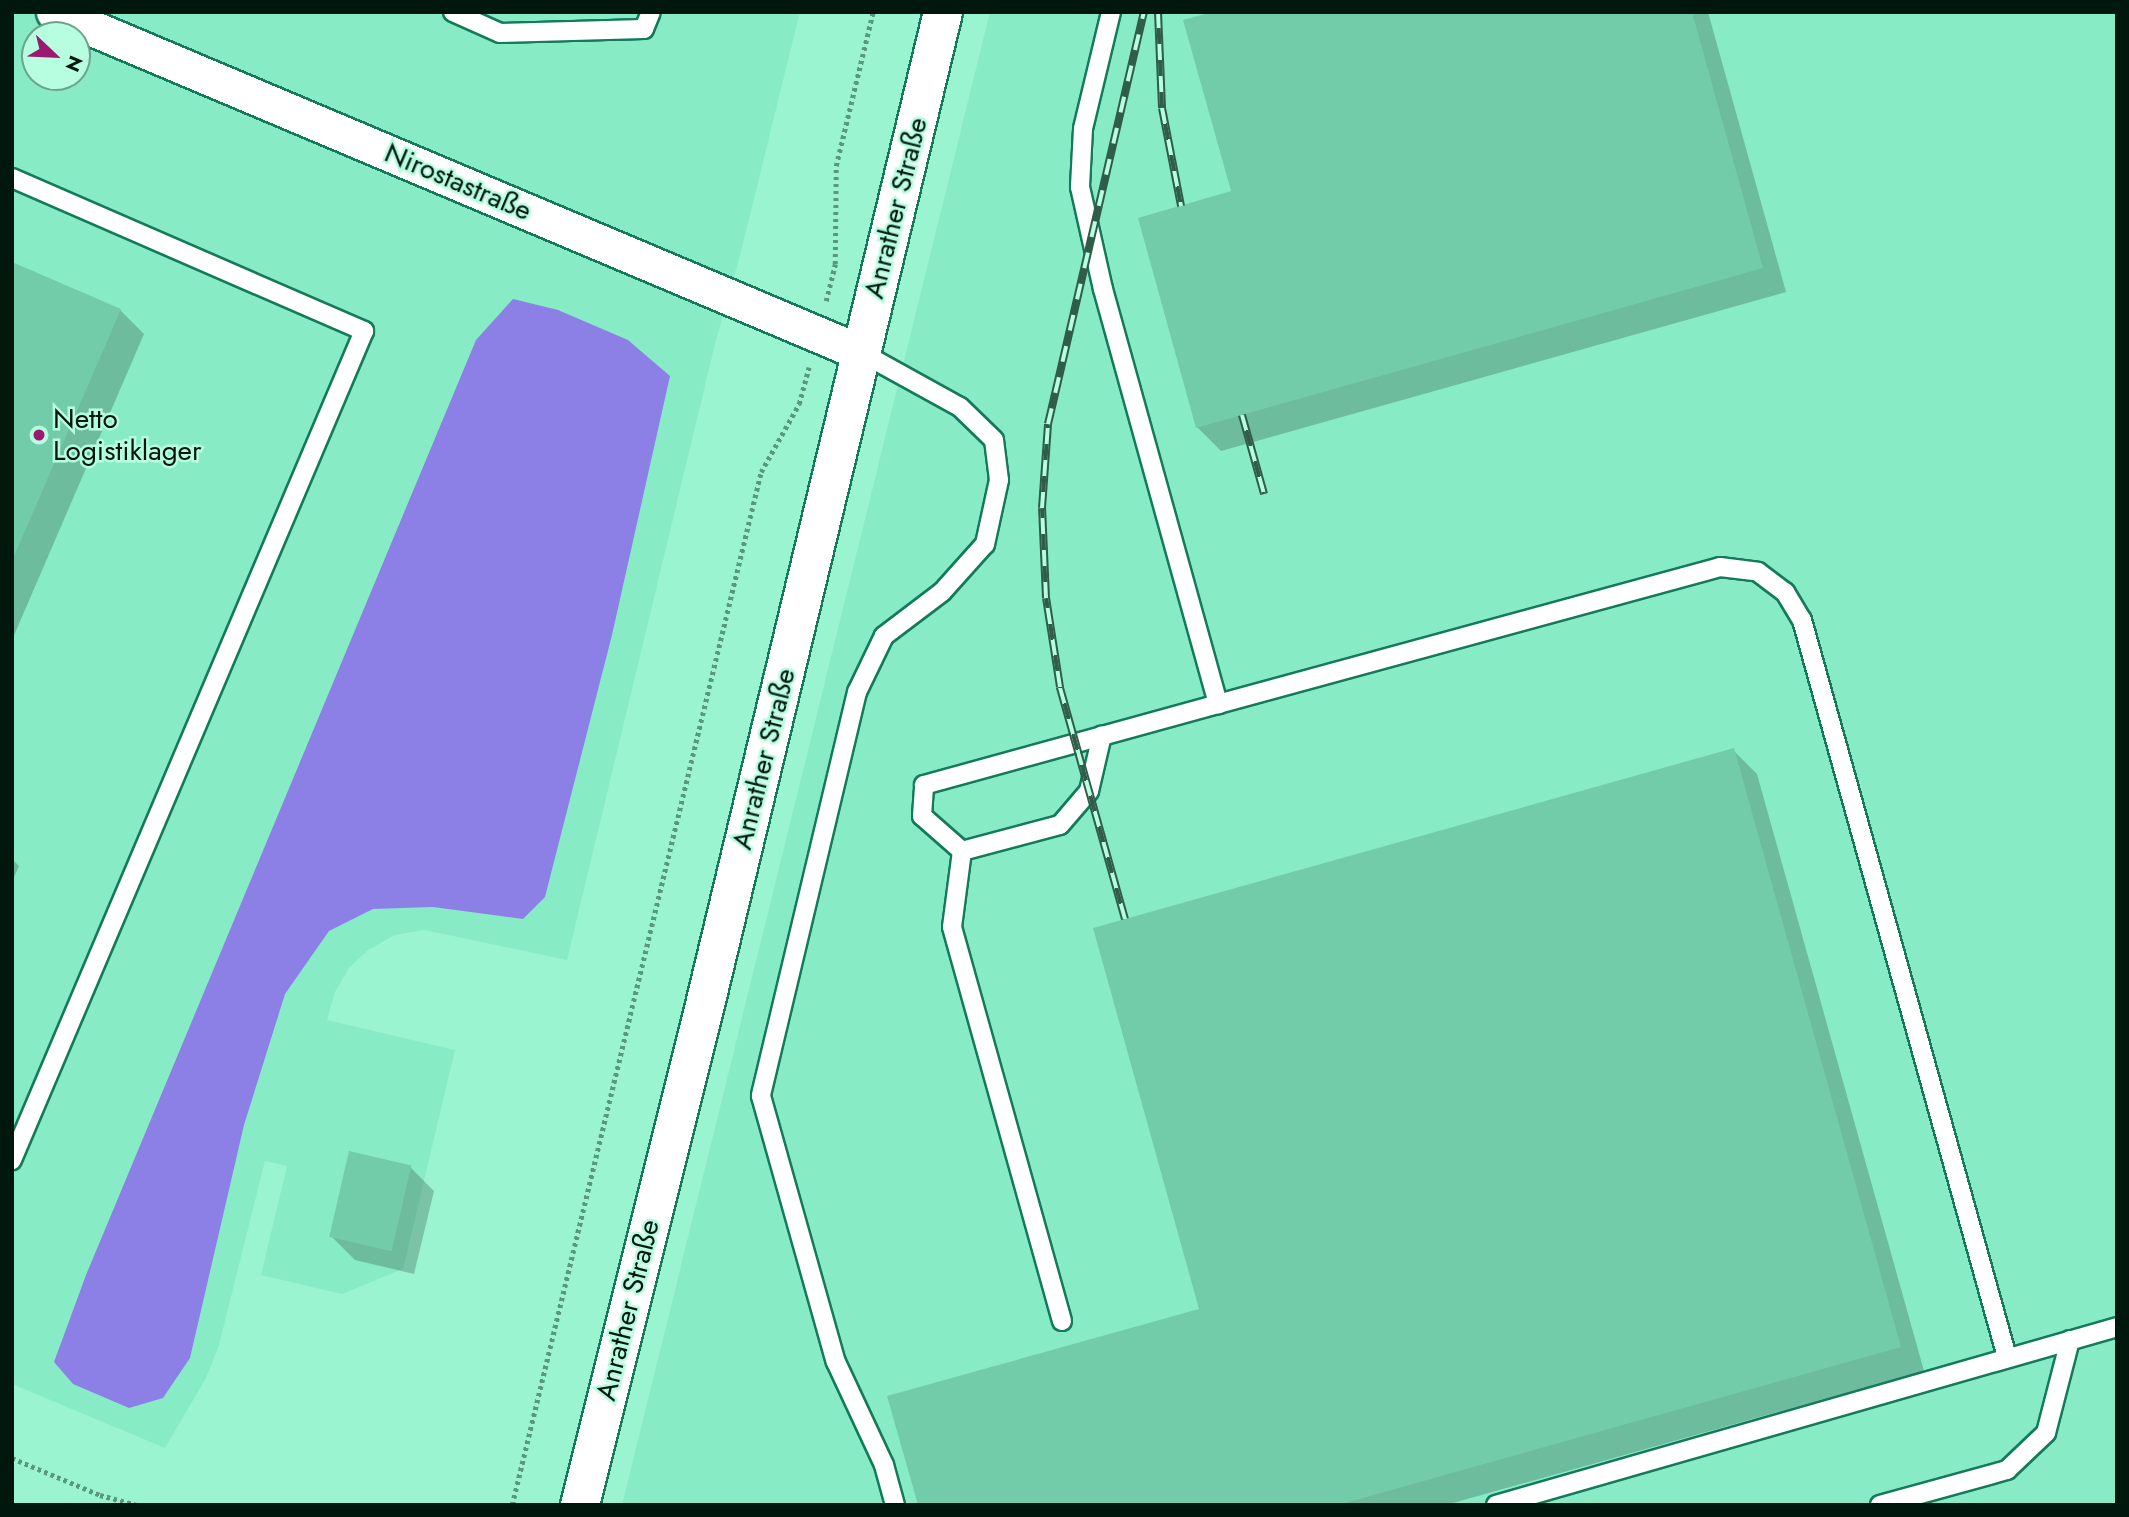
<!DOCTYPE html>
<meta charset="utf-8">
<style>
body{margin:0}
#map{position:relative;width:2129px;height:1517px;overflow:hidden;background:#9af4d0;font-family:Jost,sans-serif}
div>[style]{position:absolute}
[style*='--x']{left:calc(var(--x)*1px);top:calc(var(--y)*1px);width:calc(var(--w)*1px);rotate:calc(var(--a)*1deg)}
.built>*{inset:0;background:#87ecc5}
.water>*{inset:0;background:#8c80e7}
.shadow>*{inset:0;background:#0003}
.building>*{inset:0;background:#73cca9;transform-origin:0 0}
.path>*{height:4.5px;margin-top:-2.25px;transform-origin:0;background:repeating-linear-gradient(90deg,#5a977f 0 3.5px,transparent 0 7px)}
.roads{filter:drop-shadow(2px 0 #147a5b) drop-shadow(-2px 0 #147a5b) drop-shadow(0 2px #147a5b) drop-shadow(0 -2px #147a5b)}
.service>*{height:18px;margin:-9px;padding:0 9px;transform-origin:9px;border-radius:9px;background:#fff}
.minor>*{height:35px;margin:-17.5px;padding:0 17.5px;transform-origin:17.5px;border-radius:17.5px;background:#fff}
.secondary>*{height:38px;margin:-19px;padding:0 19px;transform-origin:19px;border-radius:19px;background:#fff}
.rail>*{height:8px;margin-top:-4px;transform-origin:0;background:repeating-linear-gradient(90deg,#b7fde0 0 16px,#305c4a 0 32px);box-sizing:border-box;border-block:2px solid #305c4a}
.dots>*{width:19px;height:19px;translate:-50% -50%;box-sizing:border-box;border:4px solid #b7fde0;border-radius:50%}
span{translate:-50% -50%;white-space:nowrap;text-align:center;line-height:1.15;-webkit-text-stroke:5px #b7fde0;paint-order:stroke}
.street-label{font-size:28px;color:#00170e}
.poi-label{font-size:28px;color:#00170e}
.left{translate:0 -50%;text-align:left}
.frame{position:absolute;inset:0;border:14px solid #00170e;pointer-events:none}
.north{position:absolute;left:21px;top:21px;width:70px;height:70px;box-sizing:border-box;background:#b7fde0;border:2px solid #6ea18c;border-radius:50%;rotate:113deg;font-size:19px;font-weight:700;line-height:28px;text-align:center;color:#00170e}
.north::after{content:'';display:block;margin:auto;width:24px;height:32px;background:#9b196e;clip-path:polygon(50% 0,100% 100%,50% 72%,0 100%)}
</style>
<div id="map">
<div class="built">
<i style="clip-path:polygon(evenodd,12px 12px,800px 12px,740px 255px,715px 344px,567px 960px,424px 930px,395px 935px,368px 950px,349px 968px,335px 992px,327px 1020px,455px 1050px,403px 1269px,342px 1294px,261px 1275px,287px 1166px,265px 1161px,219px 1345px,206px 1378px,165px 1448px,12px 1384px,12px 12px,35px 35px,77px 35px,77px 77px,35px 77px,35px 35px)"></i>
<i style="clip-path:polygon(990px 12px,2117px 12px,2117px 1505px,622px 1505px)"></i>
</div>
<div class="water">
<i style="clip-path:polygon(513px 299px,558px 310px,628px 340px,670px 376px,612px 635px,545px 897px,523px 919px,433px 907px,373px 909px,329px 931px,285px 994px,244px 1125px,190px 1358px,163px 1398px,129px 1408px,73px 1384px,54px 1362px,86px 1275px,476px 340px)"></i>
</div>
<div class="shadow">
<i style="clip-path:polygon(1218px 12px,1708px 12px,1786px 292px,1221px 451px,1197px 427px,1233px 193px)"></i>
<i style="clip-path:polygon(12px 264px,120px 310px,144px 334px,12px 640px)"></i>
<i style="clip-path:polygon(1733px 750px,1757px 774px,1924px 1371px,1446px 1505px,920px 1505px,1201px 1310px)"></i>
<i style="clip-path:polygon(12px 859px,19px 866px,12px 882px)"></i>
<i style="clip-path:polygon(410px 1167px,434px 1191px,414px 1274px,355px 1260px,331px 1236px)"></i>
</div>
<div class="building">
<i style="clip-path:polygon(1212px 12px,1692px 12px,1763px 268px,1196px 428px,1138px 218px,1231px 191px,1183px 20px)"></i>
<i style="clip-path:polygon(12px 262px,121px 309px,12px 561px)"></i>
<i style="clip-path:polygon(1734px 748px,1901px 1347px,1338px 1505px,918px 1505px,887px 1396px,1199px 1309px,1093px 928px)"></i>
<i style="left:349px;top:1151px;width:64px;height:88px;rotate:13deg"></i>
</div>
<div class="path">
<i style="--x:826;--y:301;--w:38;--a:-76"></i>
<i style="--x:835;--y:264;--w:98;--a:-89.4"></i>
<i style="--x:836;--y:166;--w:158;--a:-76.5"></i>
<i style="--x:12;--y:1458;--w:95;--a:22.8"></i>
<i style="--x:100;--y:1495;--w:39;--a:15"></i>
<i style="--x:512;--y:1505;--w:1063;--a:-76.45"></i>
<i style="--x:761;--y:472;--w:78;--a:-60.8"></i>
<i style="--x:799;--y:404;--w:38;--a:-75"></i>
</div>
<div class="roads">
<div class="service">
<i style="--x:453;--y:12;--w:51;--a:24.1"></i>
<i style="--x:500;--y:33;--w:144;--a:-1.6"></i>
<i style="--x:644;--y:29;--w:18;--a:-68"></i>
<i style="--x:1111;--y:12;--w:120;--a:103.5"></i>
<i style="--x:1083;--y:129;--w:58;--a:93"></i>
<i style="--x:1080;--y:187;--w:105;--a:77.3"></i>
<i style="--x:1103;--y:289;--w:431;--a:74.5"></i>
<i style="--x:1218;--y:704;--w:520;--a:-15.26"></i>
<i style="--x:1720;--y:567;--w:38;--a:7"></i>
<i style="--x:1758;--y:572;--w:34;--a:37"></i>
<i style="--x:1785;--y:592;--w:33;--a:59"></i>
<i style="--x:1802;--y:620;--w:765;--a:74.46"></i>
<i style="--x:12;--y:178;--w:384;--a:23.5"></i>
<i style="--x:364;--y:331;--w:901;--a:113.01"></i>
<i style="--x:862;--y:353;--w:112;--a:28.9"></i>
<i style="--x:960;--y:407;--w:47;--a:44.1"></i>
<i style="--x:994;--y:440;--w:40;--a:82.9"></i>
<i style="--x:999;--y:480;--w:66;--a:102.3"></i>
<i style="--x:985;--y:544;--w:64;--a:131.9"></i>
<i style="--x:942;--y:592;--w:73;--a:142.8"></i>
<i style="--x:884;--y:636;--w:62;--a:115.7"></i>
<i style="--x:857;--y:692;--w:415;--a:103.4"></i>
<i style="--x:761;--y:1096;--w:276;--a:74.3"></i>
<i style="--x:836;--y:1362;--w:114;--a:65"></i>
<i style="--x:884;--y:1465;--w:41;--a:74.6"></i>
<i style="--x:962;--y:851;--w:101;--a:-14.9"></i>
<i style="--x:1060;--y:825;--w:45;--a:-49.5"></i>
<i style="--x:1089;--y:791;--w:57;--a:-76.9"></i>
<i style="--x:1062;--y:1321;--w:409;--a:-105.6"></i>
<i style="--x:952;--y:927;--w:77;--a:-82.5"></i>
<i style="--x:962;--y:851;--w:53;--a:-138.8"></i>
<i style="--x:922;--y:816;--w:31;--a:-86"></i>
<i style="--x:924;--y:785;--w:305;--a:-15.4"></i>
<i style="--x:1496;--y:1505;--w:646;--a:-15.99"></i>
<i style="--x:1880;--y:1505;--w:132;--a:-15.4"></i>
<i style="--x:2007;--y:1470;--w:54;--a:-43.5"></i>
<i style="--x:2046;--y:1433;--w:96;--a:-75.5"></i>
</div>
<div class="minor">
<i style="--x:54;--y:12;--w:877;--a:22.88"></i>
</div>
<div class="secondary">
<i style="--x:580;--y:1505;--w:515;--a:-75.96"></i>
<i style="--x:705;--y:1005;--w:1021;--a:-76.52"></i>
</div>
</div>
<div class="rail">
<i style="--x:1158;--y:12;--w:96;--a:87.6"></i>
<i style="--x:1162;--y:108;--w:100;--a:79"></i>
<i style="--x:1242;--y:415;--w:82;--a:74.4"></i>
<i style="--x:1125;--y:919;--w:241;--a:-105.7"></i>
<i style="--x:1060;--y:687;--w:90;--a:-98.9"></i>
<i style="--x:1046;--y:598;--w:90;--a:-92.5"></i>
<i style="--x:1042;--y:508;--w:84;--a:-85.9"></i>
<i style="--x:1048;--y:424;--w:423;--a:-76.9"></i>
</div>
<div class="dots">
<i style="left:39px;top:435px;background:#9b196e"></i>
</div>
<div class="street-label">
<span style="left:458px;top:182px;rotate:23deg">Nirostastraße</span>
<span style="left:896px;top:208px;rotate:-76deg">Anrather Straße</span>
<span style="left:764px;top:759px;rotate:-76deg">Anrather Straße</span>
<span style="left:628px;top:1310px;rotate:-76deg">Anrather Straße</span>
</div>
<div class="poi-label">
<span class="left" style="left:53px;top:435px">Netto<br>Logistiklager</span>
</div>
<div class="frame"></div>
<div class="north">N</div>
</div>
